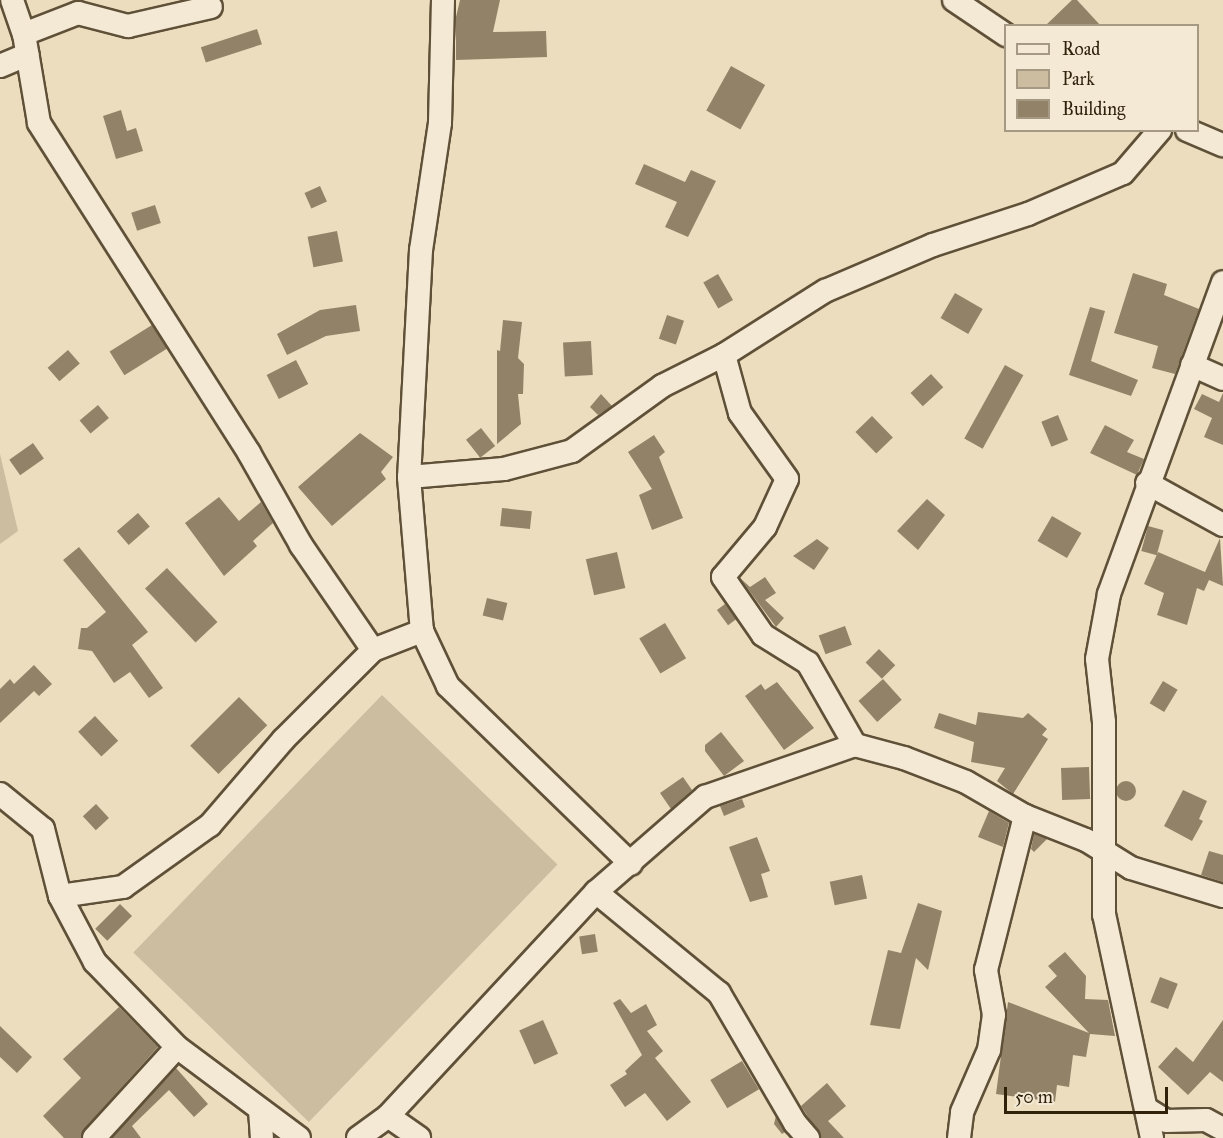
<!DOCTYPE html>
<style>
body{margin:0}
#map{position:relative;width:1223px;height:1138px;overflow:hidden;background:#ecddbe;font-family:"IM FELL Great Primer",serif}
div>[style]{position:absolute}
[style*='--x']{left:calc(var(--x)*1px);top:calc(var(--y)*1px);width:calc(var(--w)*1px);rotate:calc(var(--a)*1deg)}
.green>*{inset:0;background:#ccbda0;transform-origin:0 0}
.building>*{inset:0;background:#928368;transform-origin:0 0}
.round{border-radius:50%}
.roads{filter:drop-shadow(2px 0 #5f5038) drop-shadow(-2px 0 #5f5038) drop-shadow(0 2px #5f5038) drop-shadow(0 -2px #5f5038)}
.minor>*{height:22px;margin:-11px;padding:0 11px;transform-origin:11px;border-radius:11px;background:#f3e9d5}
span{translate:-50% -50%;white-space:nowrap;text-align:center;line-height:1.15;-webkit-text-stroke:4.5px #f3e9d5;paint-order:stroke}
.legend{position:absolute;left:1004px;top:24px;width:195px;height:108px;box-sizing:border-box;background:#f3e9d5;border:2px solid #a59984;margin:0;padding:8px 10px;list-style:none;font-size:18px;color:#30210b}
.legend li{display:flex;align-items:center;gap:12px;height:30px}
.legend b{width:30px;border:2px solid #a59984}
.scale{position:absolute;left:1004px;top:1087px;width:164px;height:27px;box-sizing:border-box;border:3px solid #30210b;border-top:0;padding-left:8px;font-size:18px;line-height:21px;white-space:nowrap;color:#30210b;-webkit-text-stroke:4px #f3e9d5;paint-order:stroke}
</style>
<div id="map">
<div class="green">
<i style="clip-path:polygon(0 454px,18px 531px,0 544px)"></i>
<i style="left:382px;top:695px;width:244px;height:358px;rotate:44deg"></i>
</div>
<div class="building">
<i style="clip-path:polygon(460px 0,500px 0,493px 32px,546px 31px,547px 57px,456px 60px,456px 17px)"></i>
<i style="clip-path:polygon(1072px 0,1077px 0,1101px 26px,1045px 26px)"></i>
<i style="left:257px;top:29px;width:16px;height:59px;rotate:72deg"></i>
<i style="left:731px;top:66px;width:39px;height:51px;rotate:29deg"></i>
<i style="clip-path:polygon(121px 110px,127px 131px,136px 128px,143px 151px,116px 159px,103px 116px)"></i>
<i style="clip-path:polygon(644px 164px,685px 182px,691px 170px,716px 181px,688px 237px,665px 227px,677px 202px,635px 184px)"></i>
<i style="left:320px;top:186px;width:17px;height:17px;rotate:66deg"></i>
<i style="left:155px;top:205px;width:19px;height:25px;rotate:72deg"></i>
<i style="left:337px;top:231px;width:31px;height:30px;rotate:79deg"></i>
<i style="clip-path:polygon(1133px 273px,1167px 284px,1164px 295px,1199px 309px,1175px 374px,1152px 368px,1158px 346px,1114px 333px)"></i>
<i style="left:718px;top:274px;width:30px;height:17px;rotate:60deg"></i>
<i style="left:955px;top:293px;width:32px;height:29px;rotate:30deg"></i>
<i style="clip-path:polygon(356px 305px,360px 331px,326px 336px,287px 355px,277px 334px,320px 310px)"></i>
<i style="clip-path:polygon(1090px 307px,1105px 311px,1091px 361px,1138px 380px,1131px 396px,1069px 375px)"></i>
<i style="left:667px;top:315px;width:18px;height:25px;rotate:19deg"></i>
<i style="clip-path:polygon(503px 320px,522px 322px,518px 358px,524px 364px,523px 394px,518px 394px,521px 424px,497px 444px,497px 350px,500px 351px)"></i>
<i style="left:152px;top:325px;width:28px;height:50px;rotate:58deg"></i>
<i style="left:591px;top:341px;width:34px;height:28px;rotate:87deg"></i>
<i style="left:68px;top:350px;width:18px;height:27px;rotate:49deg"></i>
<i style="left:296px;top:360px;width:27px;height:33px;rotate:63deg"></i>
<i style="left:1005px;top:365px;width:21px;height:84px;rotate:29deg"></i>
<i style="left:931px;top:374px;width:18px;height:28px;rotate:47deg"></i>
<i style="clip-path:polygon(1223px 393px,1223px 445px,1204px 437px,1212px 418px,1194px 409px,1202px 394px,1219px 402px)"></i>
<i style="clip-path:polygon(601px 394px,612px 406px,598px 415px,590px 407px)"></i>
<i style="left:98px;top:405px;width:17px;height:24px;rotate:50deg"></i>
<i style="left:1058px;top:415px;width:27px;height:18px;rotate:68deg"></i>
<i style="left:872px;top:416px;width:30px;height:23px;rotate:46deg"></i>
<i style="clip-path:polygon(1105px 425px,1134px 440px,1127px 452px,1144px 459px,1137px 475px,1090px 453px)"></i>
<i style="left:481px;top:428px;width:23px;height:19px;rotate:52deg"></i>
<i style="clip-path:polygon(360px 433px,393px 457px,381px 472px,386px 479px,332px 526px,298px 487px)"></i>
<i style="clip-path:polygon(654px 435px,665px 452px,659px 457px,683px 518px,652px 530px,639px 495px,652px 489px,628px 452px)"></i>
<i style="left:33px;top:443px;width:19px;height:29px;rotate:55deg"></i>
<i style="clip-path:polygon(219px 497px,239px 521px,261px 502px,273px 523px,253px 541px,257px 546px,224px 576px,185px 523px)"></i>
<i style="clip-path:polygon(927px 499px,945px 515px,918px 550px,897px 531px)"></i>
<i style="left:502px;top:508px;width:30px;height:18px;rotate:6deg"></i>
<i style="left:138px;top:513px;width:18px;height:28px;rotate:49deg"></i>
<i style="left:1052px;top:516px;width:34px;height:29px;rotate:30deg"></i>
<i style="left:1148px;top:526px;width:16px;height:26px;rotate:15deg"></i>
<i style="clip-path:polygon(1220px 538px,1223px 586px,1209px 580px,1204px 591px,1197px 588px,1187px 625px,1157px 615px,1164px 593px,1144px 584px,1158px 552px,1205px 572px)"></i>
<i style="clip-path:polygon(817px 539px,829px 548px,814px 570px,793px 556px)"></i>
<i style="clip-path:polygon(79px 547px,148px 632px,132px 645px,163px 688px,149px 698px,130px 672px,114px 683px,92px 651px,78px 649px,81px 628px,87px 628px,106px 612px,63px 560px)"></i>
<i style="left:617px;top:552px;width:37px;height:32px;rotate:77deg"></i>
<i style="left:167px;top:568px;width:74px;height:30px;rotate:47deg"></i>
<i style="clip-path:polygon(765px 577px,776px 593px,765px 600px,784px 618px,776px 627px,740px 578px,750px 587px)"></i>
<i style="left:487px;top:598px;width:21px;height:18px;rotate:14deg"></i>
<i style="left:725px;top:604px;width:19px;height:10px;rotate:54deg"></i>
<i style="left:665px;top:623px;width:41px;height:30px;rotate:59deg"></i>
<i style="left:845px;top:626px;width:20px;height:28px;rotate:70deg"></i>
<i style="left:879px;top:649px;width:23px;height:19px;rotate:45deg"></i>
<i style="clip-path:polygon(34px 665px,52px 684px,39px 696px,34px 691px,0 723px,0 689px,10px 679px,14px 684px)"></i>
<i style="left:883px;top:679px;width:28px;height:33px;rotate:48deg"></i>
<i style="left:1163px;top:681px;width:17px;height:26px;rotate:31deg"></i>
<i style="clip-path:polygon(777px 682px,814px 728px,784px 750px,745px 696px,761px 684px,765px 690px)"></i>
<i style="left:239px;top:697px;width:40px;height:69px;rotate:45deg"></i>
<i style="clip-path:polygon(978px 712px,1023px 718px,1028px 713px,1047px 729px,1042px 735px,1048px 739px,1013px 794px,997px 781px,1005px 768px,971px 762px,974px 742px,934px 728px,939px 713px,976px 725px)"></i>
<i style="left:95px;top:716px;width:34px;height:23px;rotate:47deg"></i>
<i style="clip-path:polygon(721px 732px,744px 761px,724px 776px,705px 751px,705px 745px)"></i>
<i style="left:1089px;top:767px;width:32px;height:28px;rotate:88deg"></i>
<i style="clip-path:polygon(683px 777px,692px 790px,671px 809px,660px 793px)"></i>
<i class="round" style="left:1116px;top:781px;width:20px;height:20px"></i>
<i style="clip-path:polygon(1183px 790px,1207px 801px,1199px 819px,1203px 821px,1192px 841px,1164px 826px)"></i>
<i style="clip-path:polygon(742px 799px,745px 807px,724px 816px,720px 806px)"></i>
<i style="left:96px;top:804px;width:19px;height:18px;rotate:47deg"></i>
<i style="clip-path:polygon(989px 811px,1009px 823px,1003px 847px,978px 837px)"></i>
<i style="clip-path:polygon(1034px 834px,1047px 839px,1034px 852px,1031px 849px)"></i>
<i style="clip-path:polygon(757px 837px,770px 871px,761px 874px,768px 897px,750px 902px,729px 847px)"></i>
<i style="clip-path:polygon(1209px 851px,1223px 855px,1223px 882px,1201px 875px)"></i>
<i style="left:862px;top:875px;width:24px;height:33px;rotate:78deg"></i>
<i style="clip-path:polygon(918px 903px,942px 911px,928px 970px,916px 958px,900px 1029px,870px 1025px,888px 950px,901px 953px)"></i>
<i style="left:120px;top:904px;width:17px;height:35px;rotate:45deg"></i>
<i style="left:595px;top:934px;width:18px;height:16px;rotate:81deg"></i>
<i style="clip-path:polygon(1065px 952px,1086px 976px,1085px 999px,1108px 1000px,1115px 1036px,1090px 1034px,1086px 1057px,1073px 1055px,1069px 1087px,1057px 1085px,1055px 1102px,996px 1094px,1008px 1002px,1089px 1033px,1045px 987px,1057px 976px,1048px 966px)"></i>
<i style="left:1160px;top:977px;width:19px;height:27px;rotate:21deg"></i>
<i style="clip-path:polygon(620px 999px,631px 1013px,646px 1004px,657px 1025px,647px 1031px,663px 1051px,655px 1058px,691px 1102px,667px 1121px,645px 1093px,625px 1107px,610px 1085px,627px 1074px,625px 1071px,642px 1055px,613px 1003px)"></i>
<i style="clip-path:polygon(119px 1007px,158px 1047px,84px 1129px,81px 1138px,64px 1138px,43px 1116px,81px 1078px,63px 1059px)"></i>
<i style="left:543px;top:1020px;width:37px;height:26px;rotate:66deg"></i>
<i style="clip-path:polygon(1223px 1020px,1223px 1082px,1210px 1072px,1188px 1095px,1158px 1067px,1176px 1047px,1193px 1062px)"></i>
<i style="clip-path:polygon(0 1026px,32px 1057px,17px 1073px,0 1057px)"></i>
<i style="left:742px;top:1061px;width:33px;height:37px;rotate:59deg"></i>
<i style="clip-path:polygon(176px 1068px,208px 1104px,194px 1117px,169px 1090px,132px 1126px,141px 1138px,112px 1138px)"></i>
<i style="clip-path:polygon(827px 1083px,846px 1106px,828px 1121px,844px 1138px,821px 1138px,801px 1106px)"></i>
<i style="clip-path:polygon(776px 1116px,785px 1132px,782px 1134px,774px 1124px)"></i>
</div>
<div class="roads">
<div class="minor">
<i style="--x:12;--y:0;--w:36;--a:71"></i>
<i style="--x:24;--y:34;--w:90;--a:80.4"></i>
<i style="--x:39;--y:123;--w:391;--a:57.5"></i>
<i style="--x:249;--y:453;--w:106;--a:60.5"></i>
<i style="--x:301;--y:545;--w:127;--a:55.6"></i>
<i style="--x:443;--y:0;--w:123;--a:91.4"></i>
<i style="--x:440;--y:123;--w:128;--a:98.5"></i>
<i style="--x:421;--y:250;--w:227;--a:93"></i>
<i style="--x:409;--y:477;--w:155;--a:85.2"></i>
<i style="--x:422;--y:631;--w:61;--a:64.7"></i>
<i style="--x:448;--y:686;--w:255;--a:44.2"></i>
<i style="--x:954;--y:0;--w:63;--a:33.9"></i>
<i style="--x:24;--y:34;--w:58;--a:-21.3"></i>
<i style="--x:78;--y:13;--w:52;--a:14.6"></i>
<i style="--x:128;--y:26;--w:85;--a:-12.9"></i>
<i style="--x:0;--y:66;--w:30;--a:-23"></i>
<i style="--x:1187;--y:130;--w:39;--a:23"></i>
<i style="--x:724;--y:355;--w:60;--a:74.6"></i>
<i style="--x:740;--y:413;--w:81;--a:54.5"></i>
<i style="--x:787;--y:479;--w:53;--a:114.6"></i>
<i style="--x:765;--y:527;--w:65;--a:130"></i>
<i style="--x:723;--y:577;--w:70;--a:55.4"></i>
<i style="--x:763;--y:635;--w:53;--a:31.9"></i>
<i style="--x:808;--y:663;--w:95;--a:60.2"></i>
<i style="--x:1192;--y:365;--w:34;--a:24"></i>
<i style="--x:409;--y:477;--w:95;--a:-4.8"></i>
<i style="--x:504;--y:469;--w:70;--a:-14.8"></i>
<i style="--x:572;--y:451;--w:111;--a:-35.8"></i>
<i style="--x:662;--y:386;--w:69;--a:-26.6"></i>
<i style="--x:724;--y:355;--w:120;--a:-32.4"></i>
<i style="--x:825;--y:291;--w:117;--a:-23.1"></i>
<i style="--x:933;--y:245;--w:100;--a:-18.1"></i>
<i style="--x:1028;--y:214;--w:103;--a:-23.3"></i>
<i style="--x:1123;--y:173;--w:57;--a:-49.3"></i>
<i style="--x:1147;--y:483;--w:87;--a:28.9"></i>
<i style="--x:0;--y:794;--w:55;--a:39.1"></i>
<i style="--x:43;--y:829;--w:69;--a:75.8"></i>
<i style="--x:60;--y:896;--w:75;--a:62.1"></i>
<i style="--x:95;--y:962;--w:118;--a:46"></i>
<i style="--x:177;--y:1047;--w:152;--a:36.7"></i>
<i style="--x:596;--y:892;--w:159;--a:39.4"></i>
<i style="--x:719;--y:993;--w:151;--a:59.7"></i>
<i style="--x:795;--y:1123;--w:20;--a:49"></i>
<i style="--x:60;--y:896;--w:64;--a:-8.1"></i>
<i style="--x:123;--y:887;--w:107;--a:-35.5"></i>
<i style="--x:210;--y:825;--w:112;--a:-49.3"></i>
<i style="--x:283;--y:740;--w:127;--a:-45"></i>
<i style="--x:373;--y:650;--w:53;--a:-21.2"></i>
<i style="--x:1147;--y:1109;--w:22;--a:32"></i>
<i style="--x:1166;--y:1121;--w:40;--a:-1.4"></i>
<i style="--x:1206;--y:1120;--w:19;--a:28"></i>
<i style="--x:260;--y:1110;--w:28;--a:86"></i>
<i style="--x:388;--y:1116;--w:38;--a:35"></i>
<i style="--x:94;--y:1138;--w:123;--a:-47.6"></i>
<i style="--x:358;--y:1138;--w:37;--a:-36"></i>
<i style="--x:388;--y:1116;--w:306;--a:-47.1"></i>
<i style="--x:596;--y:892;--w:145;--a:-41.1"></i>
<i style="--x:705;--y:797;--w:159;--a:-19.1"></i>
<i style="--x:855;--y:745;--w:51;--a:14.9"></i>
<i style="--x:904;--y:758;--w:66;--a:21.2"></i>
<i style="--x:966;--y:782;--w:68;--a:30"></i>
<i style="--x:1025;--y:816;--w:66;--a:21.5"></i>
<i style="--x:1086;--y:840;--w:53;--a:31.9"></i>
<i style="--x:1131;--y:868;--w:96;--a:16.9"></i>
<i style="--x:959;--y:1138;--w:26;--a:-83"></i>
<i style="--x:962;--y:1112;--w:68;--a:-66.5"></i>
<i style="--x:989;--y:1050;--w:35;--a:-82"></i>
<i style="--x:994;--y:1015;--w:46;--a:-100.1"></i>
<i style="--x:986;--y:970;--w:159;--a:-75.8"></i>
<i style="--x:1152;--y:1138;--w:228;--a:-102.1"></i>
<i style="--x:1104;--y:915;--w:193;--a:-90"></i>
<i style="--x:1104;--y:722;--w:63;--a:-96.3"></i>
<i style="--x:1097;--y:659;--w:66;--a:-79.5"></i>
<i style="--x:1109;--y:594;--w:332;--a:-69.9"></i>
</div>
</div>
<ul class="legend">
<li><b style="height:8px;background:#f3e9d5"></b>Road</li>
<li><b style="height:16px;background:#ccbda0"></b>Park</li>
<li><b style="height:16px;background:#928368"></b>Building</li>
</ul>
<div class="scale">50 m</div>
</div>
